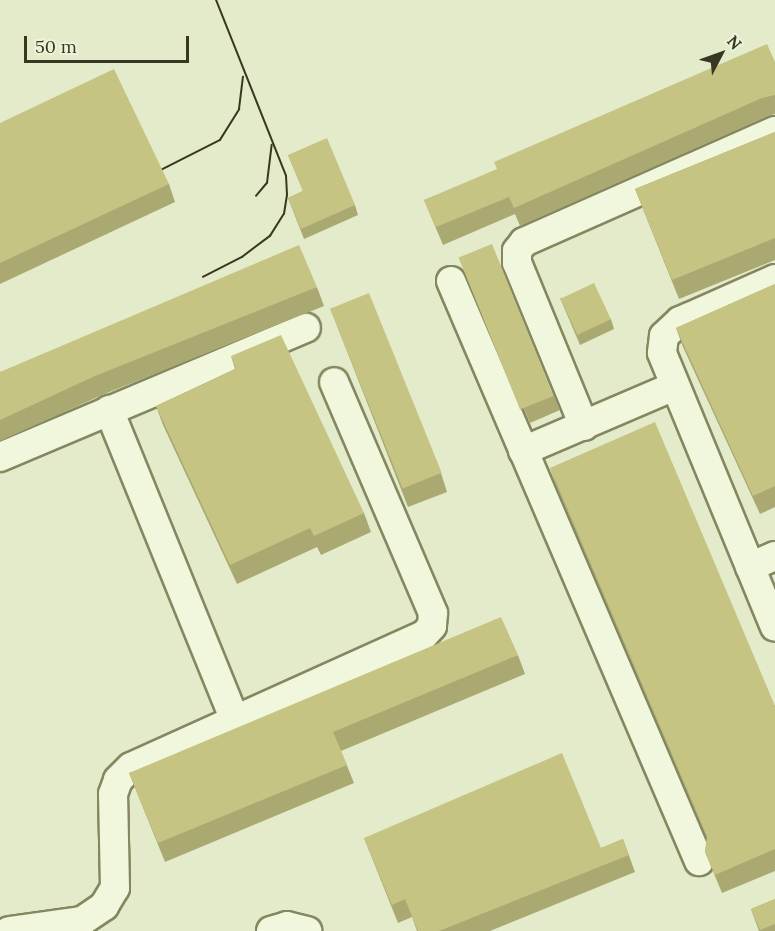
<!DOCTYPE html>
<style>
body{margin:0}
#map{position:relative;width:775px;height:931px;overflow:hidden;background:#e3ebca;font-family:Lora,serif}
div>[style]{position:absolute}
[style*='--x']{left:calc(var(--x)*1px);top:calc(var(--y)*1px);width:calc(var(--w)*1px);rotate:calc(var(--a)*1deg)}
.roads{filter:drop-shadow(2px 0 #84875f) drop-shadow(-2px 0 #84875f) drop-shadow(0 2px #84875f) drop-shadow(0 -2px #84875f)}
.minor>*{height:28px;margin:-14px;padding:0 14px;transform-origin:14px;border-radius:14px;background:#f0f7dc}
.tram>*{height:1.5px;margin:-0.75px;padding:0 0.75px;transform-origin:0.75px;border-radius:0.75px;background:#383822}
.wall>*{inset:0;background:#aaa971}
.building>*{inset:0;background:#c6c483;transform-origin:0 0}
span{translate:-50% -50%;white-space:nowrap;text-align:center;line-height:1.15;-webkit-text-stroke:4.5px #edf3d9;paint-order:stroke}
.north{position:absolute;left:691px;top:24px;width:60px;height:60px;-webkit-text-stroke:4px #edf3d9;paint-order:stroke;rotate:49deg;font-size:16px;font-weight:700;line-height:24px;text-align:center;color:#383822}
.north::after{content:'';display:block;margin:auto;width:21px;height:27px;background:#383822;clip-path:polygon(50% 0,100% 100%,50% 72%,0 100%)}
.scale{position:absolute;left:24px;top:36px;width:165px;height:27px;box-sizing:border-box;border:3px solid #383822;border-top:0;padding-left:8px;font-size:18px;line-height:21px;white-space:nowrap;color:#383822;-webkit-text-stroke:4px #edf3d9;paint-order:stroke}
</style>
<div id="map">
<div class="roads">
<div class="minor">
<i style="--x:775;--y:279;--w:104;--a:156.1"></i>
<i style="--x:680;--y:321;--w:22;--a:137"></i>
<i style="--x:664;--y:336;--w:17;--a:97"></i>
<i style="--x:662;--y:353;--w:296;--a:67.6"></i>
<i style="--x:451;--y:281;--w:631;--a:66.85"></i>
<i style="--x:109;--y:410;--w:335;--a:67.9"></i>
<i style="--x:584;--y:426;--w:176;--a:-112.3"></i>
<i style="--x:517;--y:263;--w:12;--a:-90"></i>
<i style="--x:517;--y:251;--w:11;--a:-52"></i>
<i style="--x:524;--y:242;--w:274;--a:-23.9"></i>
<i style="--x:523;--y:451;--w:165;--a:-23.2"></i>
<i style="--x:0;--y:457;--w:332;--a:-22.9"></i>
<i style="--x:750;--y:567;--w:27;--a:-24"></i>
<i style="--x:9;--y:931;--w:74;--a:-7.8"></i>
<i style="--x:82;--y:921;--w:27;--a:-34"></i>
<i style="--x:104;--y:906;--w:21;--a:-59"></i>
<i style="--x:115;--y:888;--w:94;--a:-91.2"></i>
<i style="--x:113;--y:794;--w:15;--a:-70"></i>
<i style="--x:118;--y:780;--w:18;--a:-45"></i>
<i style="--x:131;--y:767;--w:321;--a:-24.3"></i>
<i style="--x:424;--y:635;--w:12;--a:-48"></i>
<i style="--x:432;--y:626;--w:13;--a:-86"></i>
<i style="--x:433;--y:613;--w:251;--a:-113.2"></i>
<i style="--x:271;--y:931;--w:17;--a:-17"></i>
<i style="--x:287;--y:926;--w:21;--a:14"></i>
</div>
</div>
<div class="tram">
<i style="--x:161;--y:170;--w:66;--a:-27"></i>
<i style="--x:220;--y:140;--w:36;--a:-58"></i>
<i style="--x:239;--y:109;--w:32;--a:-83"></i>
<i style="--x:256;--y:196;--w:17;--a:-50"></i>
<i style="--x:267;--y:183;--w:38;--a:-83"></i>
<i style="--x:203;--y:277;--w:44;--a:-27.1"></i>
<i style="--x:242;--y:257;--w:35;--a:-37"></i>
<i style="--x:270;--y:236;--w:26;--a:-58"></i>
<i style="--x:284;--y:214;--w:19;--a:-81"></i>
<i style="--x:287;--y:195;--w:19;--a:-93"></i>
<i style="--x:286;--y:176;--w:189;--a:-111.7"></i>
</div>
<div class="wall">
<i style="clip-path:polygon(775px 62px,775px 114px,768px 116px,520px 226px,515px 214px,443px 245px,424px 200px)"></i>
<i style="clip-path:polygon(0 123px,169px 184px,175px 202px,0 284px)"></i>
<i style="clip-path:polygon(775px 132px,775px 260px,679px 299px,635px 189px)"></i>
<i style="clip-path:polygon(288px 155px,355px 205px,358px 215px,304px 239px,288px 198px,303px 191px)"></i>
<i style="clip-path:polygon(459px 258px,554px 396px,560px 410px,530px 423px,465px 272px)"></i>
<i style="clip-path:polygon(775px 284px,775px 507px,760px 514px,683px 347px,676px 328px)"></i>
<i style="clip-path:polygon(317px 287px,324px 306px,102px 395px,0 441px,0 372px)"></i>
<i style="clip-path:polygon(560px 298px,611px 319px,614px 329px,580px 345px)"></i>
<i style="clip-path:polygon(330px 308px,441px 473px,447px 492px,408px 507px)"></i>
<i style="clip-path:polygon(231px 356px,364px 513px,371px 532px,321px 555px,317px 547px,237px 584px,163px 425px,156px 406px,235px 369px)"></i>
<i style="clip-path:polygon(550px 468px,775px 706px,775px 871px,722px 893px,705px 852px,707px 838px,557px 487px)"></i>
<i style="clip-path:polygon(518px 655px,525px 674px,341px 751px,354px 783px,165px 862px,129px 773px)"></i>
<i style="clip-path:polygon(364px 838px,601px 848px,623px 839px,635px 872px,490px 931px,417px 931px,412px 917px,398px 923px)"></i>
<i style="clip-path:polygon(775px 899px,775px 931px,759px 931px,751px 909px)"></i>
</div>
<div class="building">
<i style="clip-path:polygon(767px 44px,775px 62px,775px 95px,762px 98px,514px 208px,509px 197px,436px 227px,424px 200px,497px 169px,494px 162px)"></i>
<i style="clip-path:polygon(114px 69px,169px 184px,0 263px,0 123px)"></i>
<i style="clip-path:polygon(775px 132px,775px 238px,672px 280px,635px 189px)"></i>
<i style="clip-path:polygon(327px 138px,355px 205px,301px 229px,288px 198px,303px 191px,288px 155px)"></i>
<i style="left:492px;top:244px;width:164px;height:36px;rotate:68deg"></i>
<i style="clip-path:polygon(299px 245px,317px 287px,95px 376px,0 420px,0 372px)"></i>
<i style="left:594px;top:283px;width:40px;height:37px;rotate:65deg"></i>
<i style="clip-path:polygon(775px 284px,775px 486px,753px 496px,676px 328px)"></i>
<i style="left:369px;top:293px;width:194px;height:42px;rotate:68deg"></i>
<i style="clip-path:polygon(281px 335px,364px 513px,314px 536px,310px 528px,230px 565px,156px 406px,236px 369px,231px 356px)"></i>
<i style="clip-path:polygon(655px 422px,775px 706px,775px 849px,715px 875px,705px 852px,707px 836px,550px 468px)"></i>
<i style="clip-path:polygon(501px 617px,518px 655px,333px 732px,347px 765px,158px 843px,129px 773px)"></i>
<i style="clip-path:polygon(562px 753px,601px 848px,623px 839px,629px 855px,439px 931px,418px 931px,405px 899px,392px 905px,364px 838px)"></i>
<i style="clip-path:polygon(775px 899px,775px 924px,760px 930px,751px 909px)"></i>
</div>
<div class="north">N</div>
<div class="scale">50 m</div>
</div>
